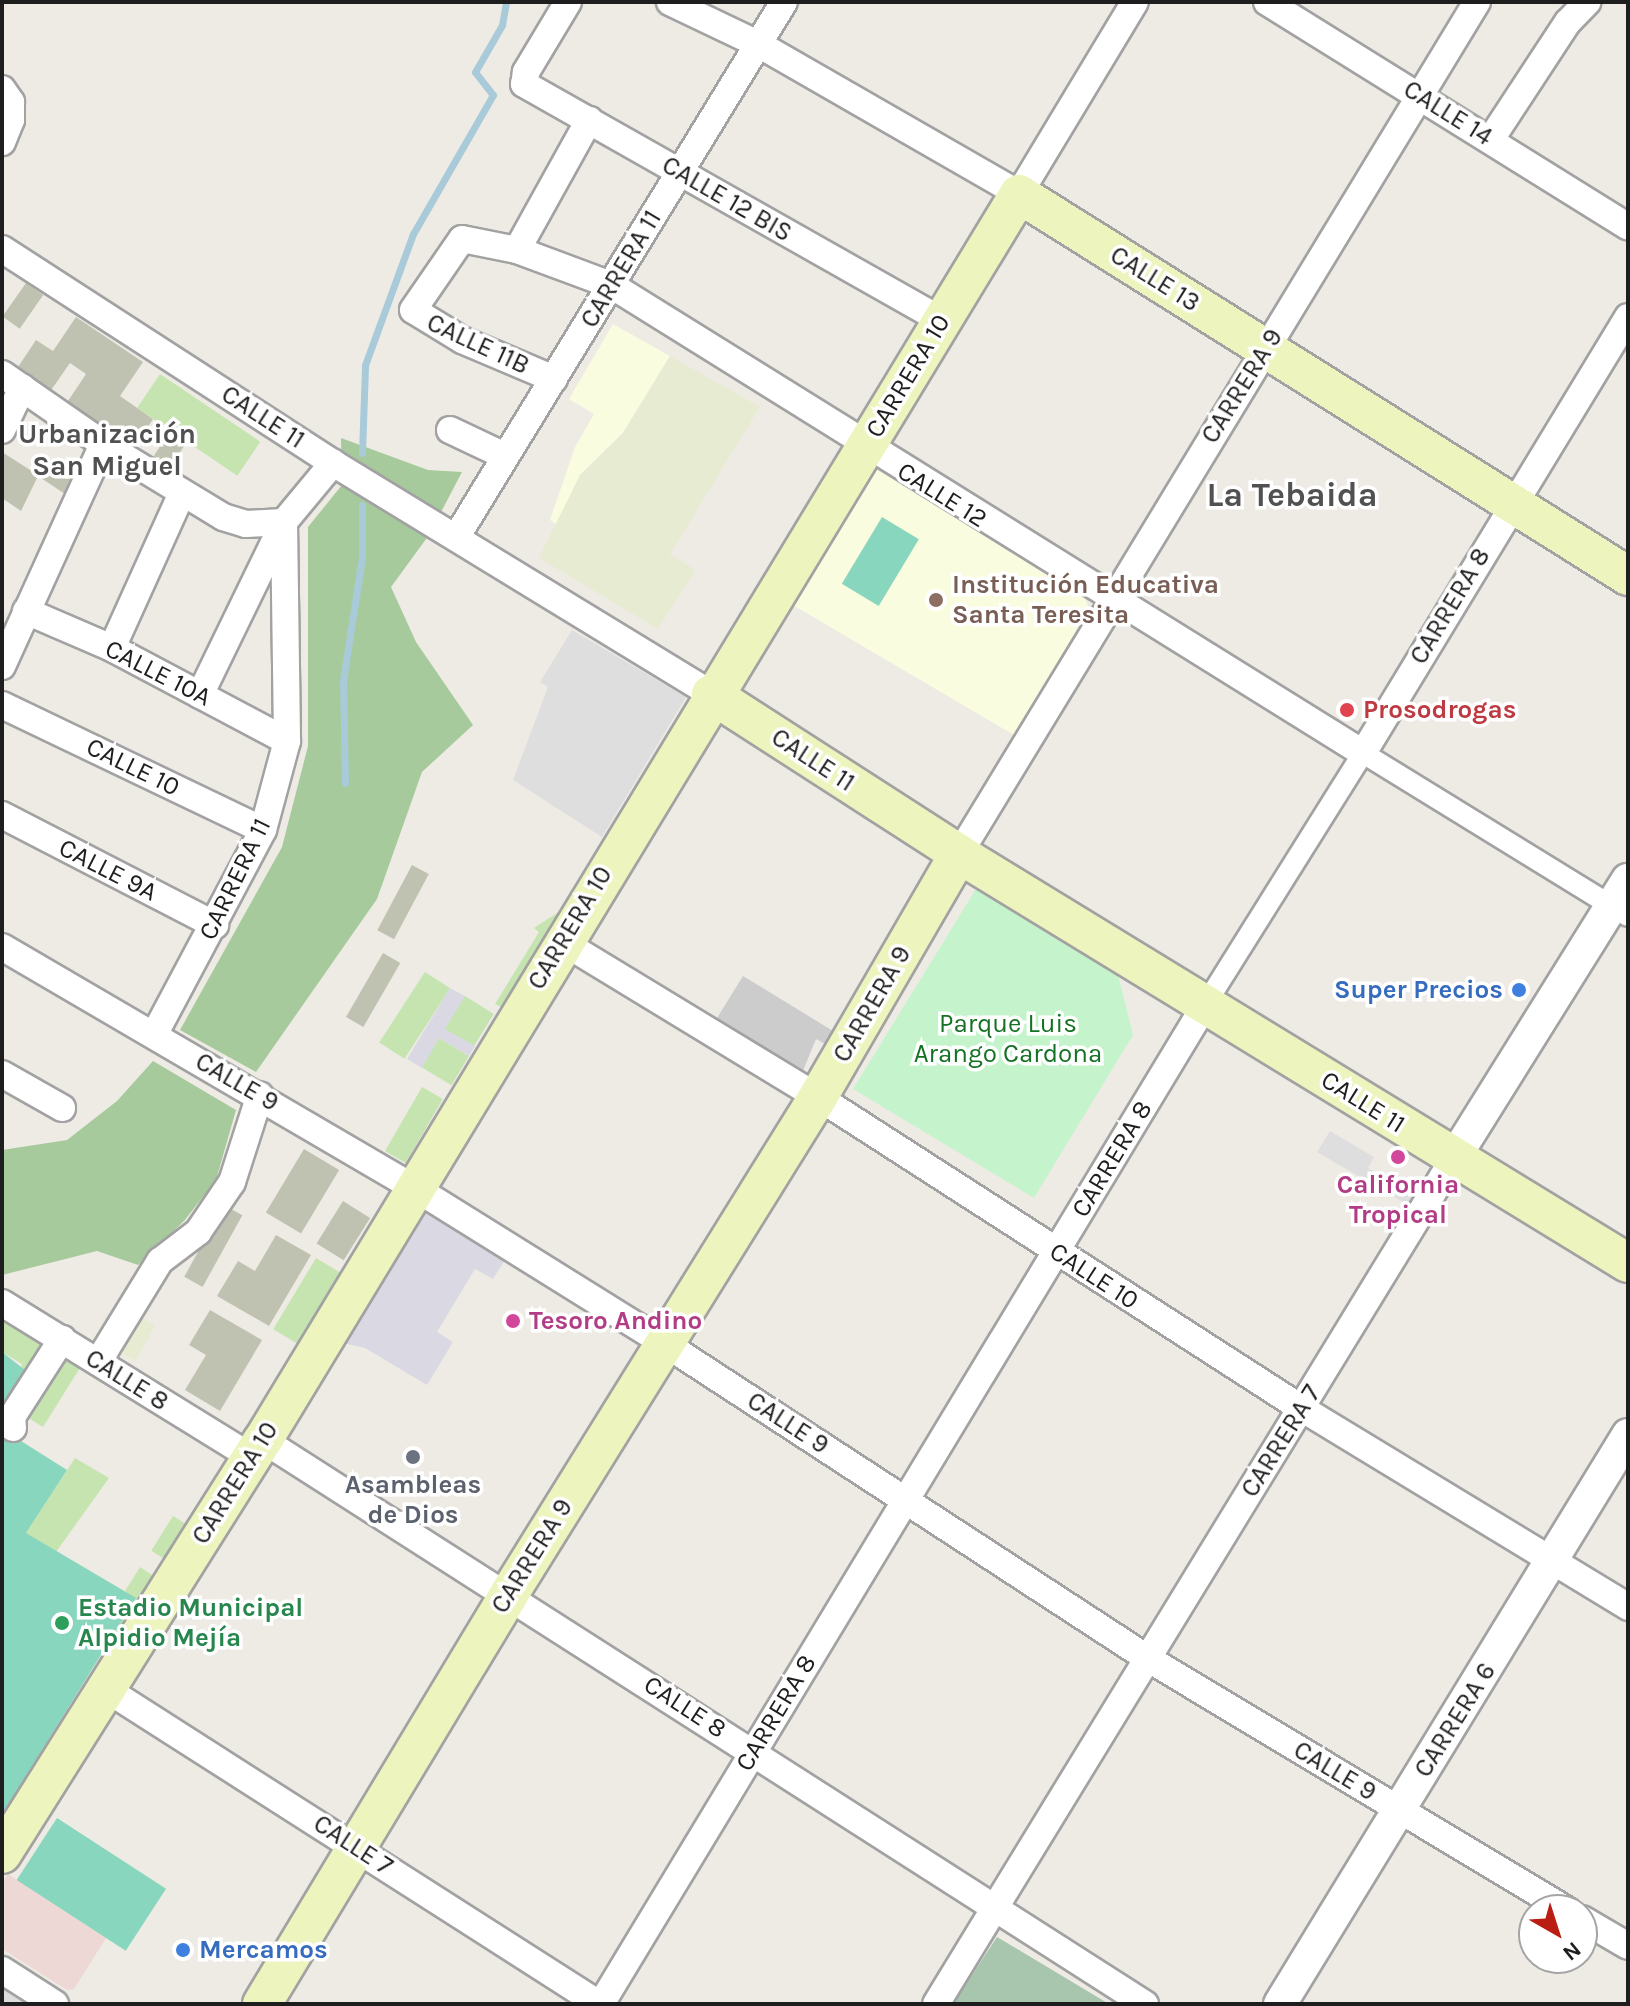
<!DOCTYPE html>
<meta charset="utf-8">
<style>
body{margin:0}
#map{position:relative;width:1630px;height:2006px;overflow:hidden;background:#eeebe5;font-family:Karla,sans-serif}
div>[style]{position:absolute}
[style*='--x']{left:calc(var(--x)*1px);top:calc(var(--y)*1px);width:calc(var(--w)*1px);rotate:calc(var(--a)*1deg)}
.commercial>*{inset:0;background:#edd8d5}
.education>*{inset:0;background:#fafce0}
.religious>*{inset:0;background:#ccc}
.construction>*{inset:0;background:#c0c2b1;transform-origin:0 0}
.farmland>*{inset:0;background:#e7ebd1;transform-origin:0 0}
.grass>*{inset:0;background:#c5e4af;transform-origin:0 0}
.forest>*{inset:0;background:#a7ca9d}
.cemetery>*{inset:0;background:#a8c5ae}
.park>*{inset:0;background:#c5f4cc}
.pitch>*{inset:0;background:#89d6be;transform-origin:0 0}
.parking>*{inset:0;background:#dedede}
.plaza>*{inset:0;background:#dad9e3}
.stream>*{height:7px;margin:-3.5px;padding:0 3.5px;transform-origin:3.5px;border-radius:3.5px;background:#a9cad8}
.roads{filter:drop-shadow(2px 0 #a2a2a2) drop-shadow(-2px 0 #a2a2a2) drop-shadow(0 2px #a2a2a2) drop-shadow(0 -2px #a2a2a2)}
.pedestrian>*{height:20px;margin:-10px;padding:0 10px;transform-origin:10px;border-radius:10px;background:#fff}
.minor>*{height:26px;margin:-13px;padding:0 13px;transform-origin:13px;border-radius:13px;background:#fff}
.tertiary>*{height:32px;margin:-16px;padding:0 16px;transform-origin:16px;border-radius:16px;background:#fff}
.secondary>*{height:38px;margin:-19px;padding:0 19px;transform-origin:19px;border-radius:19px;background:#edf4bd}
.dots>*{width:22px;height:22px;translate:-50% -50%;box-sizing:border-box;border:4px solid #fff;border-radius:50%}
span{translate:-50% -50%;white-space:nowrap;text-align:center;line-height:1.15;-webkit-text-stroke:7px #fff;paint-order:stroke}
.street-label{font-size:26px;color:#1e1e1e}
.education-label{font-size:26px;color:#785e54;font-weight:700}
.left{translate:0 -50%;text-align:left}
.health-label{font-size:26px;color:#be3a42;font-weight:700}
.shop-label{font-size:26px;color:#366cbe;font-weight:700}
.right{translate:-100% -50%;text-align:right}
.park-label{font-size:26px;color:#157224}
.hotel-label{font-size:26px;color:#b23c85;font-weight:700}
.worship-label{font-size:26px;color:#5b616d;font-weight:700}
.leisure-label{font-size:26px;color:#27864d;font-weight:700}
.neighbourhood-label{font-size:28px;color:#515151;font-weight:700}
.district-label{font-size:34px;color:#515151;font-weight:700}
.frame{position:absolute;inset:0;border:4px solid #1e1e1e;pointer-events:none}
.north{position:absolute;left:1518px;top:1894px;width:80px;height:80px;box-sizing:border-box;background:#fff;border:2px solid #a5a5a5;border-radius:50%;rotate:141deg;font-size:22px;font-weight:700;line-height:32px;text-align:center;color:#1e1e1e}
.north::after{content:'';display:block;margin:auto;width:28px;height:36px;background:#ba1e12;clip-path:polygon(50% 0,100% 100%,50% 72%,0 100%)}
</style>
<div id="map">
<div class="commercial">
<i style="clip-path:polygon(8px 1874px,106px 1938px,74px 1989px,67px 1990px,2px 1949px,2px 1883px)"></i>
</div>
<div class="education">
<i style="clip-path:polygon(613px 324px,670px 356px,623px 433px,580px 475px,559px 526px,550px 520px,575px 447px,594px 414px,569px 399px)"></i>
<i style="clip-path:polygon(869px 465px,1085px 598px,1089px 609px,1014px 735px,786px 601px)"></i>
</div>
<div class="religious">
<i style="clip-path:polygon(743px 976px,833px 1031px,825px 1044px,816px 1039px,802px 1073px,717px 1018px)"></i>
</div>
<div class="construction">
<i style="left:26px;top:283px;width:21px;height:41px;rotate:35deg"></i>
<i style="clip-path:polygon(76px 317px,143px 362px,120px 396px,153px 419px,131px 452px,64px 407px,86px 374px,70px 363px,47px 396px,14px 373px,36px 340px,53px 351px)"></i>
<i style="left:170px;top:431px;width:20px;height:40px;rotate:33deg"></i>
<i style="clip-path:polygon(2px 452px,38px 475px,47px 457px,83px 482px,74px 500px,38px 476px,21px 511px,2px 498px)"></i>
<i style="left:412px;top:865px;width:19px;height:74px;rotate:28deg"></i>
<i style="left:383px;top:953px;width:20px;height:74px;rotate:30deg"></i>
<i style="left:304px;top:1149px;width:41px;height:74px;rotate:31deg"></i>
<i style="left:343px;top:1201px;width:32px;height:50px;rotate:32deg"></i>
<i style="left:224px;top:1205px;width:21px;height:82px;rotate:29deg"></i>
<i style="clip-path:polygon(276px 1235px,311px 1255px,269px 1326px,217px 1296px,238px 1261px,255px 1271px)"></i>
<i style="clip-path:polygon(210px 1310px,262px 1340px,220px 1411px,185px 1390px,206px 1355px,189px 1345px)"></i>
</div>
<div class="farmland">
<i style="clip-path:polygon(670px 356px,760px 407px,670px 554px,695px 570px,658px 629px,539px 558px,580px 475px,623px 433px)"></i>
<i style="left:137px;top:1315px;width:21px;height:41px;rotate:29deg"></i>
</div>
<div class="grass">
<i style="left:160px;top:374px;width:121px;height:41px;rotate:34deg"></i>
<i style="clip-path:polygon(568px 906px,507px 1010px,495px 1004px,539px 932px,534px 928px)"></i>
<i style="left:425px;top:972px;width:30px;height:84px;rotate:33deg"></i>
<i style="left:465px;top:996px;width:34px;height:39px;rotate:32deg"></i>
<i style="left:439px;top:1038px;width:35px;height:34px;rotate:31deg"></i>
<i style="left:422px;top:1087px;width:24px;height:74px;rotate:30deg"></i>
<i style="left:316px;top:1258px;width:35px;height:83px;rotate:31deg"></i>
<i style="clip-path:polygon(2px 1319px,50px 1346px,2px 1418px,22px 1364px,2px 1352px)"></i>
<i style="clip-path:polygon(71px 1356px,83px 1363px,43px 1427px,22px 1414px,59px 1360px)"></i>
<i style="clip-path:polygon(75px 1458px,109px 1478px,56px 1552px,130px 1595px,125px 1591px,140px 1567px,155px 1577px,106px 1647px,2px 1550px,26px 1533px)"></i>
<i style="left:173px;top:1516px;width:19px;height:41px;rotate:32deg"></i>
</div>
<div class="forest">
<i style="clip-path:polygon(341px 438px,428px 470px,462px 472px,429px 535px,391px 587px,416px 642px,473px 725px,422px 772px,377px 899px,256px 1072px,180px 1030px,282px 847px,308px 746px,308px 527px,342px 485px)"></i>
<i style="clip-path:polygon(153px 1061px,236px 1110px,216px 1180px,184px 1221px,138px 1265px,97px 1251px,2px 1275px,2px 1150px,67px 1140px,117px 1101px)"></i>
</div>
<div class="cemetery">
<i style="clip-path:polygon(997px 1937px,1109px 2004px,953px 2004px)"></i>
</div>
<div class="park">
<i style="clip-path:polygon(976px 889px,1118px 975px,1133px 1035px,1034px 1198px,853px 1089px)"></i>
</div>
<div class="pitch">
<i style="left:882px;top:517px;width:43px;height:78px;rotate:31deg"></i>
<i style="clip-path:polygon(2px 1352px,30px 1374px,2px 1418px)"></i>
<i style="clip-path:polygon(2px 1429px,67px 1470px,26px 1533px,136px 1598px,2px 1815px)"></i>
<i style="left:57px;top:1818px;width:130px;height:74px;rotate:33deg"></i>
</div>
<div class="parking">
<i style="clip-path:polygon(572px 630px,686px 697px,602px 837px,513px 780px,548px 687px,540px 682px)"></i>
<i style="clip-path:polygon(1330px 1131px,1374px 1157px,1368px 1168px,1416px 1196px,1410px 1206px,1317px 1152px)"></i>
<i style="clip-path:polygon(2px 1986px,29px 2003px,30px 2004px,2px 2004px)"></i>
</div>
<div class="plaza">
<i style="clip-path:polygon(450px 988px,465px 996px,445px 1029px,475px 1046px,469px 1056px,439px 1038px,422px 1068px,407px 1059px)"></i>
<i style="clip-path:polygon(421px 1207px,506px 1258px,493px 1279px,475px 1269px,437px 1332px,453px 1342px,427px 1385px,365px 1348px,343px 1343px)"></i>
</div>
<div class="stream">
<i style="--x:362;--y:453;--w:88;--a:-88"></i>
<i style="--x:365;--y:365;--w:140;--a:-69.9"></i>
<i style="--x:413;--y:234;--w:160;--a:-60.1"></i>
<i style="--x:493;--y:95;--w:29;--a:-128"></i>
<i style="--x:475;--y:72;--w:54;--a:-60.1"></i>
<i style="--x:502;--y:25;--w:23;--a:-80"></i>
<i style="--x:345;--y:783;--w:102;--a:-91.1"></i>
<i style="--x:343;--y:681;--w:125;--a:-81.3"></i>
<i style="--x:362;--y:557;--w:52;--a:-90"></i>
</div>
<div class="roads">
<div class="pedestrian">
<i style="--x:1205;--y:1005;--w:297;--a:-57.9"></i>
<i style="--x:1363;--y:753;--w:311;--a:31.6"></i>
</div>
<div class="minor">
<i style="--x:568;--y:2;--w:82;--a:121"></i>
<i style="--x:526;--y:72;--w:12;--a:99"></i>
<i style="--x:524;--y:84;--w:479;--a:29.5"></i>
<i style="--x:670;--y:2;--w:100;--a:25.5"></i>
<i style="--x:760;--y:45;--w:299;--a:29.9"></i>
<i style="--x:1019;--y:194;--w:224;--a:-58.9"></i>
<i style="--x:1267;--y:2;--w:425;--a:31.9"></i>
<i style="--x:2;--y:89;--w:16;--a:55"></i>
<i style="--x:11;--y:102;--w:18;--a:90"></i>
<i style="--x:11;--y:120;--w:24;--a:112"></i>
<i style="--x:1491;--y:139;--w:140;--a:-56.7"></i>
<i style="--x:1568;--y:22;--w:28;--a:-46"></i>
<i style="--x:2;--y:249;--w:394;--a:32.9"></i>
<i style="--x:333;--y:463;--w:443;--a:31.4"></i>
<i style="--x:517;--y:250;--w:149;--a:-61"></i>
<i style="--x:2;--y:374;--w:123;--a:34.7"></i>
<i style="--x:103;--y:444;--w:140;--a:31.3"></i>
<i style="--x:223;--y:517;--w:24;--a:17"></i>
<i style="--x:246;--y:524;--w:38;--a:-3"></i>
<i style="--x:284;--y:522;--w:219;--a:89.2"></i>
<i style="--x:287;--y:741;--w:92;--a:105.1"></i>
<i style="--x:263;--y:830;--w:232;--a:118"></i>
<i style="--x:554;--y:379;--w:100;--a:-157"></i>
<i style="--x:462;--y:340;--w:57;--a:-148.5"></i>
<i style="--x:413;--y:310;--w:86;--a:-55.4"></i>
<i style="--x:462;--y:239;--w:56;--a:11.3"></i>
<i style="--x:517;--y:250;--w:100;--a:20.4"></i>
<i style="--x:611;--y:285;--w:886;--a:31.9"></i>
<i style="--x:1363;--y:753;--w:510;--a:-58.71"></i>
<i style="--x:2;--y:430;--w:47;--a:-64.5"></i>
<i style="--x:450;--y:430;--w:59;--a:25.3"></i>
<i style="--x:457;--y:536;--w:626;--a:-58.52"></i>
<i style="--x:26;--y:611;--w:94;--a:23.3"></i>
<i style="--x:112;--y:648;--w:198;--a:28"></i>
<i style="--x:112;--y:648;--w:170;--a:-65.7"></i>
<i style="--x:2;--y:666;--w:244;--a:-65.5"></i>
<i style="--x:200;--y:695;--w:192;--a:-64.1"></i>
<i style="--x:284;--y:522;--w:77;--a:-50.3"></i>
<i style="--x:2;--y:705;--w:289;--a:25.6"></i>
<i style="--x:2;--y:815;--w:240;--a:27.3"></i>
<i style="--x:959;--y:854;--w:997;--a:-58.7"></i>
<i style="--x:561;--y:941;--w:301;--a:31.3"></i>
<i style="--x:818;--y:1097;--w:574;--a:32.78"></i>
<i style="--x:1301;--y:1408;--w:383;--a:31.3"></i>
<i style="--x:2;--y:947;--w:478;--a:30.3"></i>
<i style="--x:415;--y:1188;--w:293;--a:31.9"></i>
<i style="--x:664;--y:1343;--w:577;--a:33.11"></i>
<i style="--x:1147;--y:1658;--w:490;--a:31"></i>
<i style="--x:2;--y:1074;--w:69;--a:29.5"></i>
<i style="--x:2;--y:1303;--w:293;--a:31.7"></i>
<i style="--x:98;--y:1362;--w:119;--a:-58.5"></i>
<i style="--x:160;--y:1261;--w:48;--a:-37.3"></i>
<i style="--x:198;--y:1232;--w:60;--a:-55.8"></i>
<i style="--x:232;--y:1182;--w:91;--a:-72.2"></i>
<i style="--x:13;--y:1428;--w:11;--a:-95"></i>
<i style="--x:12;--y:1417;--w:93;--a:-57.3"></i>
<i style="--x:263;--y:1440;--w:1047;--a:32.6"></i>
<i style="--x:106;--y:1689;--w:585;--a:32.58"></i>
<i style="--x:1582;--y:1919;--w:53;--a:30.4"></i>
<i style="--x:2;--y:1970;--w:63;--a:32.7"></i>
<i style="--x:601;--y:2004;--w:1167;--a:-58.84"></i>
<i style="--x:936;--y:2004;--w:992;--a:-58.52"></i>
</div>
<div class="tertiary">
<i style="--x:1454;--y:1158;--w:328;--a:-58"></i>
<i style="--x:1280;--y:2004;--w:667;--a:-58.55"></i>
</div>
<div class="secondary">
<i style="--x:711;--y:694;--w:295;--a:32.8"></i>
<i style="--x:959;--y:854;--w:784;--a:31.44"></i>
<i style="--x:2;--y:1854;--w:489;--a:-57.8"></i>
<i style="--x:263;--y:1440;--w:1457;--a:-58.75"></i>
<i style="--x:1019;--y:194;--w:719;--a:32.1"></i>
<i style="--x:262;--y:2004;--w:479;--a:-58.9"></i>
<i style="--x:509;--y:1594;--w:585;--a:-58.13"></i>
<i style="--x:818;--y:1097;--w:281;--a:-59.9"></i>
</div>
</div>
<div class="dots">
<i style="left:936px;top:600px;background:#8d6e63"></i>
<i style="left:1347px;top:710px;background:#e0444e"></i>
<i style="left:1519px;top:990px;background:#3f7fe0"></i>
<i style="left:1398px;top:1157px;background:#d1479c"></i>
<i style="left:513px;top:1321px;background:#d1479c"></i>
<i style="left:413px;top:1457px;background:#6b7280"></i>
<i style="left:62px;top:1623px;background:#2e9e5b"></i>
<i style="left:183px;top:1950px;background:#3f7fe0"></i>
</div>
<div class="street-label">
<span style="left:1448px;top:113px;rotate:32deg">CALLE 14</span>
<span style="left:727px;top:199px;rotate:30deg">CALLE 12 BIS</span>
<span style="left:621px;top:269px;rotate:-59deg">CARRERA 11</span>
<span style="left:1155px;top:279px;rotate:32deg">CALLE 13</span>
<span style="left:478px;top:344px;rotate:25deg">CALLE 11B</span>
<span style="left:908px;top:376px;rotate:-59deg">CARRERA 10</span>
<span style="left:1242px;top:386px;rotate:-58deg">CARRERA 9</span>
<span style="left:263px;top:417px;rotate:33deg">CALLE 11</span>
<span style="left:942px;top:495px;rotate:32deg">CALLE 12</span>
<span style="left:1450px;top:606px;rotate:-59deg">CARRERA 8</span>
<span style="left:158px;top:673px;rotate:27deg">CALLE 10A</span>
<span style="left:813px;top:760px;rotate:33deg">CALLE 11</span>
<span style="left:133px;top:767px;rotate:26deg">CALLE 10</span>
<span style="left:108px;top:870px;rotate:27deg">CALLE 9A</span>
<span style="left:235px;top:879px;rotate:-64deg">CARRERA 11</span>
<span style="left:570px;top:928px;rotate:-59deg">CARRERA 10</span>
<span style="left:872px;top:1004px;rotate:-60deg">CARRERA 9</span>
<span style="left:237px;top:1082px;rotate:30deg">CALLE 9</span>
<span style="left:1363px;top:1102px;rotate:32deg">CALLE 11</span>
<span style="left:1112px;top:1159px;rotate:-59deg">CARRERA 8</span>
<span style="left:1094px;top:1276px;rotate:33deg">CALLE 10</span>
<span style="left:127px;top:1380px;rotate:32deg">CALLE 8</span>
<span style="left:788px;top:1423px;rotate:33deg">CALLE 9</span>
<span style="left:1281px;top:1441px;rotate:-58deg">CARRERA 7</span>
<span style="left:235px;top:1483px;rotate:-58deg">CARRERA 10</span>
<span style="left:532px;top:1556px;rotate:-58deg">CARRERA 9</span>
<span style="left:685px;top:1707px;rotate:33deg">CALLE 8</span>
<span style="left:776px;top:1713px;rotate:-59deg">CARRERA 8</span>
<span style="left:1455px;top:1720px;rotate:-58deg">CARRERA 6</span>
<span style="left:1335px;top:1771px;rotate:31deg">CALLE 9</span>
<span style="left:353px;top:1845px;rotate:33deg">CALLE 7</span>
</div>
<div class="education-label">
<span class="left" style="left:952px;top:600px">Institución Educativa<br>Santa Teresita</span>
</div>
<div class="health-label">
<span class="left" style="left:1363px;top:710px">Prosodrogas</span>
</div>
<div class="shop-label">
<span class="right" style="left:1503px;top:990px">Super Precios</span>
<span class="left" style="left:199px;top:1950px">Mercamos</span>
</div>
<div class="park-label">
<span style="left:1008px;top:1039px">Parque Luis<br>Arango Cardona</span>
</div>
<div class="hotel-label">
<span style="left:1398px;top:1200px">California<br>Tropical</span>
<span class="left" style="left:529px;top:1321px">Tesoro Andino</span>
</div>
<div class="worship-label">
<span style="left:413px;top:1500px">Asambleas<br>de Dios</span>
</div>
<div class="leisure-label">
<span class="left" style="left:78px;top:1623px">Estadio Municipal<br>Alpidio Mejía</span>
</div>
<div class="neighbourhood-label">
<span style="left:107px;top:450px">Urbanización<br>San Miguel</span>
</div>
<div class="district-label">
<span style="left:1292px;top:496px">La Tebaida</span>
</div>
<div class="frame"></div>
<div class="north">N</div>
</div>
